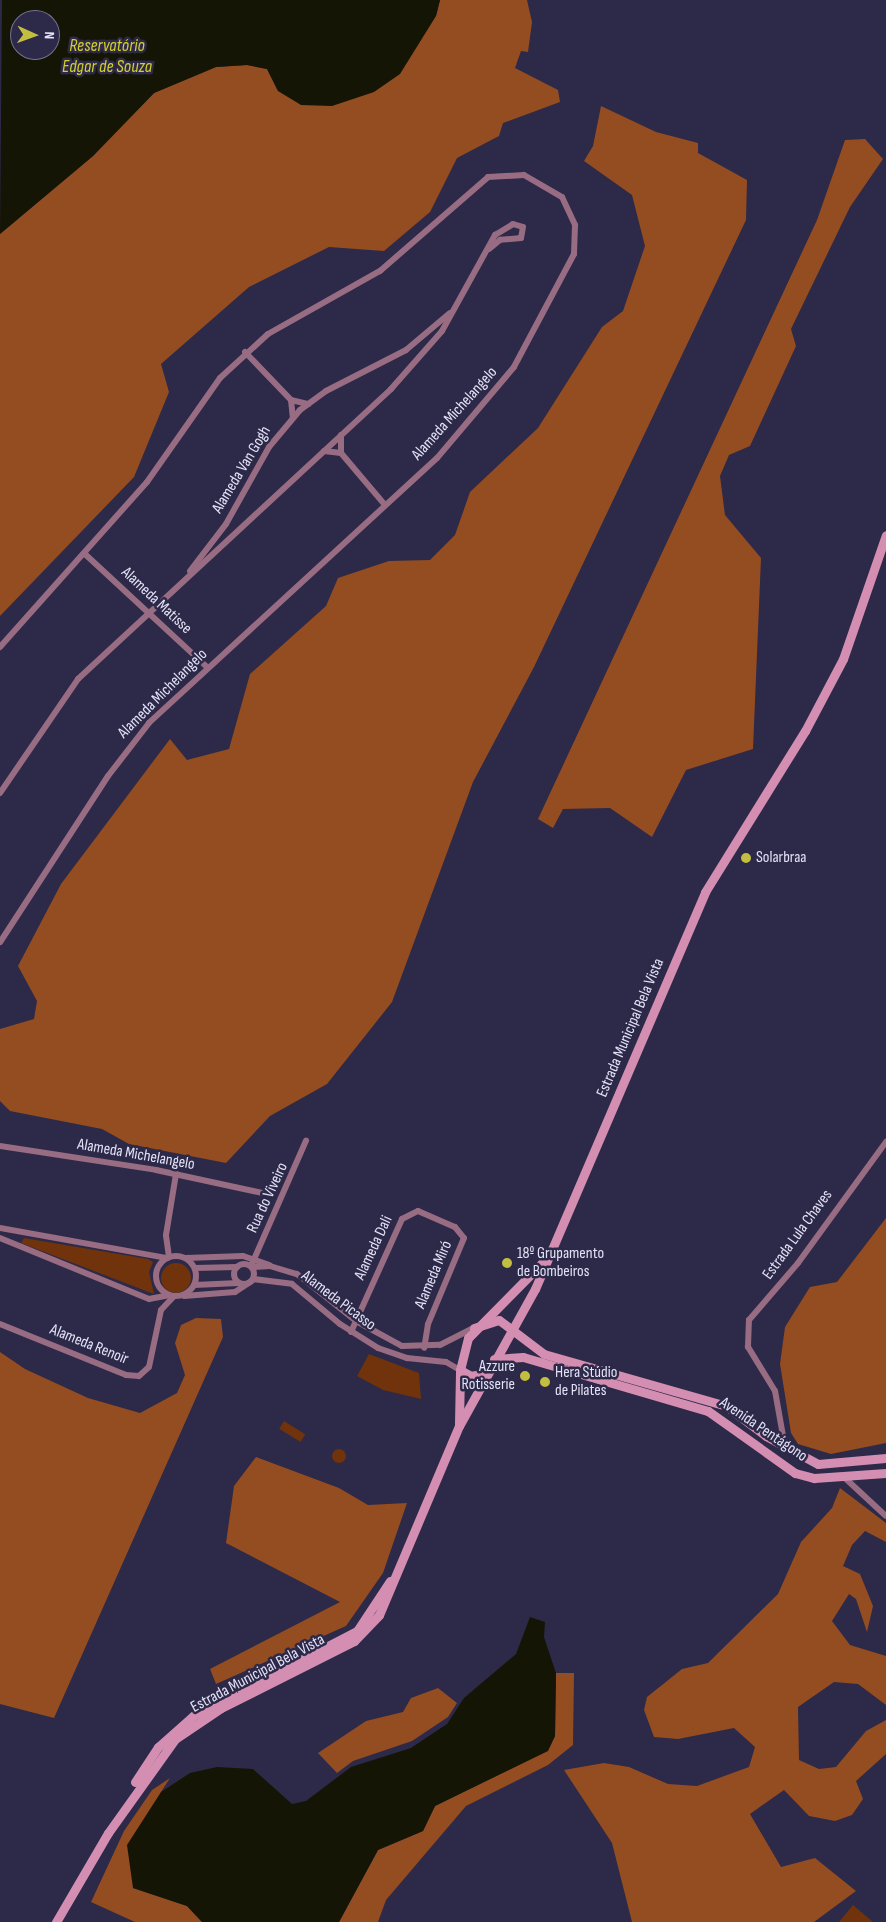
<!DOCTYPE html>
<meta charset="utf-8">
<style>
body{margin:0}
#map{position:relative;width:886px;height:1922px;overflow:hidden;background:#2d2948;font-family:"Sofia Sans Condensed",sans-serif}
div>[style]{position:absolute}
[style*='--x']{left:calc(var(--x)*1px);top:calc(var(--y)*1px);width:calc(var(--w)*1px);rotate:calc(var(--a)*1deg)}
.green>*{inset:0;background:#70330c;transform-origin:0 0}
.round{border-radius:50%}
.forest>*{inset:0;background:#944c21}
.water>*{inset:0;background:#151506}
.street>*{height:6px;margin:-3px;padding:0 3px;transform-origin:3px;border-radius:3px;background:#986c82}
.street>.ring{margin:-3px;padding:0;box-sizing:content-box;background:none;border:6px solid #986c82;border-radius:50%}
.secondary>*{height:9px;margin:-4.5px;padding:0 4.5px;transform-origin:4.5px;border-radius:4.5px;background:#d48eb2}
.dots>*{width:14px;height:14px;translate:-50% -50%;box-sizing:border-box;border:2px solid #2d2948;border-radius:50%}
span{translate:-50% -50%;white-space:nowrap;text-align:center;line-height:1.15;-webkit-text-stroke:5px #2d2948;paint-order:stroke}
.street-label{font-size:16px;color:#e3e2f7}
.poi-label{font-size:16px;color:#e3e2f7}
.left{translate:0 -50%;text-align:left}
.right{translate:-100% -50%;text-align:right}
.water-label{font-size:18px;color:#d4d02a;font-style:italic}
.north{position:absolute;left:10px;top:10px;width:50px;height:50px;box-sizing:border-box;background:#2d2948;border:1px solid #76738e;border-radius:50%;rotate:92deg;font-size:14px;font-weight:700;line-height:20px;text-align:center;color:#e3e2f7}
.north::after{content:'';display:block;margin:auto;width:18px;height:22px;background:#c1be40;clip-path:polygon(50% 0,100% 100%,50% 72%,0 100%)}
</style>
<div id="map">
<div class="green">
<i style="clip-path:polygon(24px 1238px,148px 1259px,153px 1262px,149px 1272px,154px 1294px,21px 1243px)"></i>
<i class="round" style="left:161px;top:1263px;width:30px;height:30px"></i>
<i style="clip-path:polygon(369px 1354px,419px 1373px,421px 1399px,383px 1390px,357px 1376px)"></i>
<i style="left:284px;top:1421px;width:25px;height:9px;rotate:32deg"></i>
<i class="round" style="left:332px;top:1449px;width:14px;height:14px"></i>
<i style="clip-path:polygon(853px 1905px,873px 1922px,839px 1922px)"></i>
</div>
<div class="forest">
<i style="clip-path:polygon(440px 0,527px 0,532px 22px,528px 52px,521px 51px,515px 68px,558px 90px,560px 102px,503px 123px,499px 136px,457px 158px,430px 212px,384px 251px,329px 247px,249px 287px,161px 364px,169px 392px,134px 477px,0 616px,0 234px,93px 156px,154px 93px,216px 67px,247px 65px,267px 69px,278px 91px,436px 16px)"></i>
<i style="clip-path:polygon(601px 106px,656px 132px,698px 143px,698px 153px,747px 180px,746px 220px,534px 667px,473px 782px,392px 1002px,327px 1084px,270px 1116px,226px 1163px,129px 1144px,102px 1129px,10px 1111px,0 1101px,0 1029px,34px 1019px,37px 1001px,18px 966px,61px 884px,170px 739px,187px 760px,229px 749px,250px 674px,326px 606px,338px 578px,389px 561px,430px 560px,455px 535px,470px 492px,538px 428px,602px 327px,623px 311px,645px 246px,632px 195px,584px 161px,593px 146px)"></i>
<i style="clip-path:polygon(865px 139px,883px 159px,850px 207px,791px 329px,796px 346px,750px 446px,729px 455px,720px 476px,725px 515px,761px 558px,753px 749px,686px 770px,652px 837px,610px 808px,563px 809px,553px 828px,538px 819px,817px 220px,845px 140px)"></i>
<i style="clip-path:polygon(886px 1218px,886px 1443px,831px 1454px,798px 1444px,791px 1433px,780px 1364px,785px 1327px,810px 1287px,837px 1282px)"></i>
<i style="clip-path:polygon(196px 1318px,221px 1319px,223px 1337px,54px 1718px,0 1704px,0 1352px,25px 1369px,88px 1398px,140px 1413px,177px 1393px,185px 1375px,175px 1343px,181px 1325px)"></i>
<i style="clip-path:polygon(256px 1457px,339px 1488px,368px 1505px,407px 1503px,383px 1573px,346px 1626px,216px 1684px,210px 1669px,340px 1602px,226px 1543px,234px 1486px)"></i>
<i style="clip-path:polygon(840px 1488px,886px 1523px,886px 1542px,865px 1531px,852px 1545px,843px 1566px,860px 1574px,873px 1606px,867px 1632px,856px 1599px,849px 1594px,832px 1621px,850px 1645px,886px 1656px,886px 1705px,858px 1684px,834px 1682px,798px 1707px,799px 1760px,819px 1769px,836px 1767px,866px 1731px,886px 1720px,886px 1754px,856px 1781px,863px 1799px,852px 1815px,835px 1821px,809px 1816px,784px 1790px,750px 1814px,781px 1867px,815px 1858px,856px 1891px,814px 1922px,632px 1922px,612px 1843px,564px 1770px,604px 1763px,629px 1767px,668px 1784px,697px 1786px,749px 1767px,755px 1747px,734px 1728px,678px 1739px,654px 1737px,644px 1710px,647px 1697px,682px 1669px,708px 1663px,778px 1594px,801px 1542px,832px 1508px)"></i>
<i style="clip-path:polygon(556px 1673px,574px 1673px,573px 1745px,548px 1765px,466px 1806px,386px 1900px,378px 1922px,339px 1922px,378px 1850px,423px 1831px,435px 1806px,548px 1750px,555px 1736px)"></i>
<i style="clip-path:polygon(438px 1688px,457px 1703px,448px 1717px,412px 1741px,353px 1761px,337px 1773px,318px 1753px,366px 1721px,403px 1712px,411px 1698px)"></i>
<i style="clip-path:polygon(170px 1778px,161px 1792px,133px 1888px,187px 1906px,202px 1922px,135px 1922px,91px 1902px,124px 1831px,152px 1790px)"></i>
</div>
<div class="water">
<i style="clip-path:polygon(evenodd,2px 0,440px 0,436px 16px,400px 74px,374px 92px,332px 106px,301px 105px,278px 91px,267px 69px,247px 65px,216px 67px,154px 93px,93px 156px,0 234px,2px 0,20px 20px,50px 20px,50px 50px,20px 50px,20px 20px)"></i>
<i style="clip-path:polygon(530px 1617px,545px 1622px,544px 1637px,556px 1673px,555px 1736px,548px 1751px,435px 1806px,423px 1831px,378px 1850px,339px 1922px,202px 1922px,187px 1906px,133px 1888px,127px 1845px,161px 1792px,190px 1773px,217px 1767px,253px 1769px,292px 1804px,306px 1801px,351px 1767px,411px 1748px,447px 1724px,464px 1698px,516px 1654px)"></i>
</div>
<div class="street">
<i style="--x:245;--y:352;--w:66;--a:46.2"></i>
<i style="--x:291;--y:400;--w:18;--a:13"></i>
<i style="--x:291;--y:400;--w:18;--a:84"></i>
<i style="--x:341;--y:435;--w:18;--a:90"></i>
<i style="--x:341;--y:453;--w:68;--a:49.8"></i>
<i style="--x:324;--y:451;--w:17;--a:7"></i>
<i style="--x:86;--y:555;--w:165;--a:42.8"></i>
<i style="--x:190;--y:571;--w:59;--a:-52.5"></i>
<i style="--x:226;--y:524;--w:88;--a:-60.8"></i>
<i style="--x:269;--y:447;--w:48;--a:-50"></i>
<i style="--x:300;--y:410;--w:32;--a:-36"></i>
<i style="--x:326;--y:391;--w:90;--a:-27.1"></i>
<i style="--x:406;--y:350;--w:57;--a:-40.1"></i>
<i style="--x:0;--y:647;--w:221;--a:-48.3"></i>
<i style="--x:147;--y:482;--w:127;--a:-54.9"></i>
<i style="--x:220;--y:378;--w:65;--a:-42.5"></i>
<i style="--x:268;--y:334;--w:129;--a:-29.4"></i>
<i style="--x:380;--y:271;--w:143;--a:-41"></i>
<i style="--x:488;--y:177;--w:36;--a:-3"></i>
<i style="--x:524;--y:175;--w:44;--a:30.1"></i>
<i style="--x:562;--y:197;--w:31;--a:65"></i>
<i style="--x:575;--y:225;--w:29;--a:92"></i>
<i style="--x:574;--y:254;--w:128;--a:118"></i>
<i style="--x:514;--y:367;--w:119;--a:130.2"></i>
<i style="--x:437;--y:458;--w:391;--a:137.4"></i>
<i style="--x:149;--y:723;--w:67;--a:127.7"></i>
<i style="--x:108;--y:776;--w:198;--a:123"></i>
<i style="--x:0;--y:793;--w:138;--a:-55.6"></i>
<i style="--x:78;--y:679;--w:427;--a:-42.8"></i>
<i style="--x:391;--y:389;--w:77;--a:-48.7"></i>
<i style="--x:442;--y:331;--w:110;--a:-61.1"></i>
<i style="--x:495;--y:235;--w:21;--a:-31"></i>
<i style="--x:513;--y:224;--w:10;--a:17"></i>
<i style="--x:523;--y:227;--w:11;--a:100"></i>
<i style="--x:521;--y:238;--w:21;--a:175"></i>
<i style="--x:500;--y:240;--w:14;--a:141"></i>
<i style="--x:0;--y:1146;--w:158;--a:8.7"></i>
<i style="--x:156;--y:1170;--w:114;--a:12.2"></i>
<i style="--x:0;--y:1228;--w:170;--a:10.2"></i>
<i style="--x:0;--y:1238;--w:161;--a:22.3"></i>
<i style="--x:149;--y:1299;--w:20;--a:-11"></i>
<i class="ring" style="left:156px;top:1256px;width:34px;height:34px"></i>
<i style="--x:169;--y:1257;--w:22;--a:-98"></i>
<i style="--x:166;--y:1235;--w:62;--a:-80.7"></i>
<i style="--x:186;--y:1258;--w:57;--a:-2"></i>
<i style="--x:243;--y:1256;--w:28;--a:19"></i>
<i class="ring" style="left:234px;top:1264px;width:14px;height:14px"></i>
<i style="--x:251;--y:1266;--w:137;--a:-66.3"></i>
<i style="--x:252;--y:1267;--w:18;--a:-3"></i>
<i style="--x:270;--y:1266;--w:28;--a:17"></i>
<i style="--x:297;--y:1274;--w:75;--a:38.5"></i>
<i style="--x:356;--y:1321;--w:52;--a:28.5"></i>
<i style="--x:402;--y:1346;--w:38;--a:-2"></i>
<i style="--x:440;--y:1345;--w:38;--a:-27"></i>
<i style="--x:195;--y:1268;--w:42;--a:-1.4"></i>
<i style="--x:253;--y:1279;--w:39;--a:7"></i>
<i style="--x:292;--y:1284;--w:62;--a:39.8"></i>
<i style="--x:340;--y:1324;--w:45;--a:32.3"></i>
<i style="--x:378;--y:1348;--w:31;--a:19"></i>
<i style="--x:407;--y:1358;--w:39;--a:6"></i>
<i style="--x:446;--y:1362;--w:16;--a:30"></i>
<i style="--x:194;--y:1285;--w:45;--a:-2.5"></i>
<i style="--x:184;--y:1296;--w:51;--a:-4.5"></i>
<i style="--x:235;--y:1292;--w:20;--a:-33"></i>
<i style="--x:0;--y:1324;--w:136;--a:22"></i>
<i style="--x:126;--y:1375;--w:13;--a:4"></i>
<i style="--x:139;--y:1376;--w:13;--a:-42"></i>
<i style="--x:149;--y:1367;--w:58;--a:-78.1"></i>
<i style="--x:161;--y:1310;--w:18;--a:-47"></i>
<i style="--x:351;--y:1332;--w:124;--a:-65.7"></i>
<i style="--x:402;--y:1219;--w:18;--a:-27"></i>
<i style="--x:418;--y:1211;--w:40;--a:23.4"></i>
<i style="--x:455;--y:1227;--w:14;--a:51"></i>
<i style="--x:464;--y:1238;--w:93;--a:112.7"></i>
<i style="--x:428;--y:1324;--w:24;--a:99"></i>
<i style="--x:785;--y:1447;--w:57;--a:-100.1"></i>
<i style="--x:775;--y:1391;--w:52;--a:-121.5"></i>
<i style="--x:748;--y:1347;--w:27;--a:-88"></i>
<i style="--x:749;--y:1320;--w:75;--a:-49.3"></i>
<i style="--x:798;--y:1263;--w:150;--a:-54"></i>
<i style="--x:846;--y:1479;--w:54;--a:42.8"></i>
</div>
<div class="secondary">
<i style="--x:474;--y:1328;--w:26;--a:-18"></i>
<i style="--x:499;--y:1320;--w:56;--a:37.1"></i>
<i style="--x:544;--y:1354;--w:189;--a:15.9"></i>
<i style="--x:726;--y:1406;--w:50;--a:36.9"></i>
<i style="--x:766;--y:1436;--w:59;--a:28.3"></i>
<i style="--x:818;--y:1464;--w:68;--a:-5"></i>
<i style="--x:494;--y:1359;--w:29;--a:-4"></i>
<i style="--x:523;--y:1357;--w:193;--a:16.3"></i>
<i style="--x:708;--y:1411;--w:107;--a:35.5"></i>
<i style="--x:795;--y:1473;--w:20;--a:15"></i>
<i style="--x:814;--y:1478;--w:72;--a:-4"></i>
<i style="--x:460;--y:1370;--w:13;--a:29"></i>
<i style="--x:471;--y:1376;--w:14;--a:-12"></i>
<i style="--x:459;--y:1424;--w:54;--a:-88.9"></i>
<i style="--x:460;--y:1370;--w:33;--a:-76"></i>
<i style="--x:468;--y:1338;--w:110;--a:-45.4"></i>
<i style="--x:135;--y:1782;--w:42;--a:-56.7"></i>
<i style="--x:158;--y:1747;--w:47;--a:-41.5"></i>
<i style="--x:193;--y:1716;--w:185;--a:-27.4"></i>
<i style="--x:357;--y:1631;--w:60;--a:-56.6"></i>
<i style="--x:56;--y:1922;--w:103;--a:-59.7"></i>
<i style="--x:108;--y:1833;--w:115;--a:-54.5"></i>
<i style="--x:175;--y:1739;--w:55;--a:-34"></i>
<i style="--x:221;--y:1708;--w:149;--a:-26.7"></i>
<i style="--x:354;--y:1641;--w:36;--a:-46"></i>
<i style="--x:379;--y:1615;--w:205;--a:-67.1"></i>
<i style="--x:459;--y:1426;--w:157;--a:-61"></i>
<i style="--x:535;--y:1289;--w:432;--a:-66.8"></i>
<i style="--x:705;--y:892;--w:190;--a:-58.2"></i>
<i style="--x:805;--y:731;--w:81;--a:-62.2"></i>
<i style="--x:843;--y:659;--w:131;--a:-70.9"></i>
</div>
<div class="dots">
<i style="left:746px;top:858px;background:#c1be40"></i>
<i style="left:507px;top:1263px;background:#c1be40"></i>
<i style="left:525px;top:1376px;background:#c1be40"></i>
<i style="left:545px;top:1382px;background:#c1be40"></i>
</div>
<div class="street-label">
<span style="left:455px;top:414px;rotate:-48deg">Alameda Michelangelo</span>
<span style="left:242px;top:470px;rotate:-59deg">Alameda Van Gogh</span>
<span style="left:156px;top:601px;rotate:43deg">Alameda Matisse</span>
<span style="left:163px;top:694px;rotate:-45deg">Alameda Michelangelo</span>
<span style="left:631px;top:1028px;rotate:-67deg">Estrada Municipal Bela Vista</span>
<span style="left:136px;top:1155px;rotate:10deg">Alameda Michelangelo</span>
<span style="left:268px;top:1198px;rotate:-65deg">Rua do Viveiro</span>
<span style="left:798px;top:1235px;rotate:-54deg">Estrada Lula Chaves</span>
<span style="left:374px;top:1248px;rotate:-65deg">Alameda Dali</span>
<span style="left:434px;top:1275px;rotate:-67deg">Alameda Miró</span>
<span style="left:338px;top:1301px;rotate:37deg">Alameda Picasso</span>
<span style="left:89px;top:1345px;rotate:22deg">Alameda Renoir</span>
<span style="left:763px;top:1430px;rotate:34deg">Avenida Pentágono</span>
<span style="left:258px;top:1674px;rotate:-28deg">Estrada Municipal Bela Vista</span>
</div>
<div class="poi-label">
<span class="left" style="left:756px;top:858px">Solarbraa</span>
<span class="left" style="left:517px;top:1263px">18º Grupamento<br>de Bombeiros</span>
<span class="right" style="left:515px;top:1376px">Azzure<br>Rotisserie</span>
<span class="left" style="left:555px;top:1382px">Hera Stúdio<br>de Pilates</span>
</div>
<div class="water-label">
<span style="left:107px;top:57px">Reservatório<br>Edgar de Souza</span>
</div>
<div class="north">N</div>
</div>
